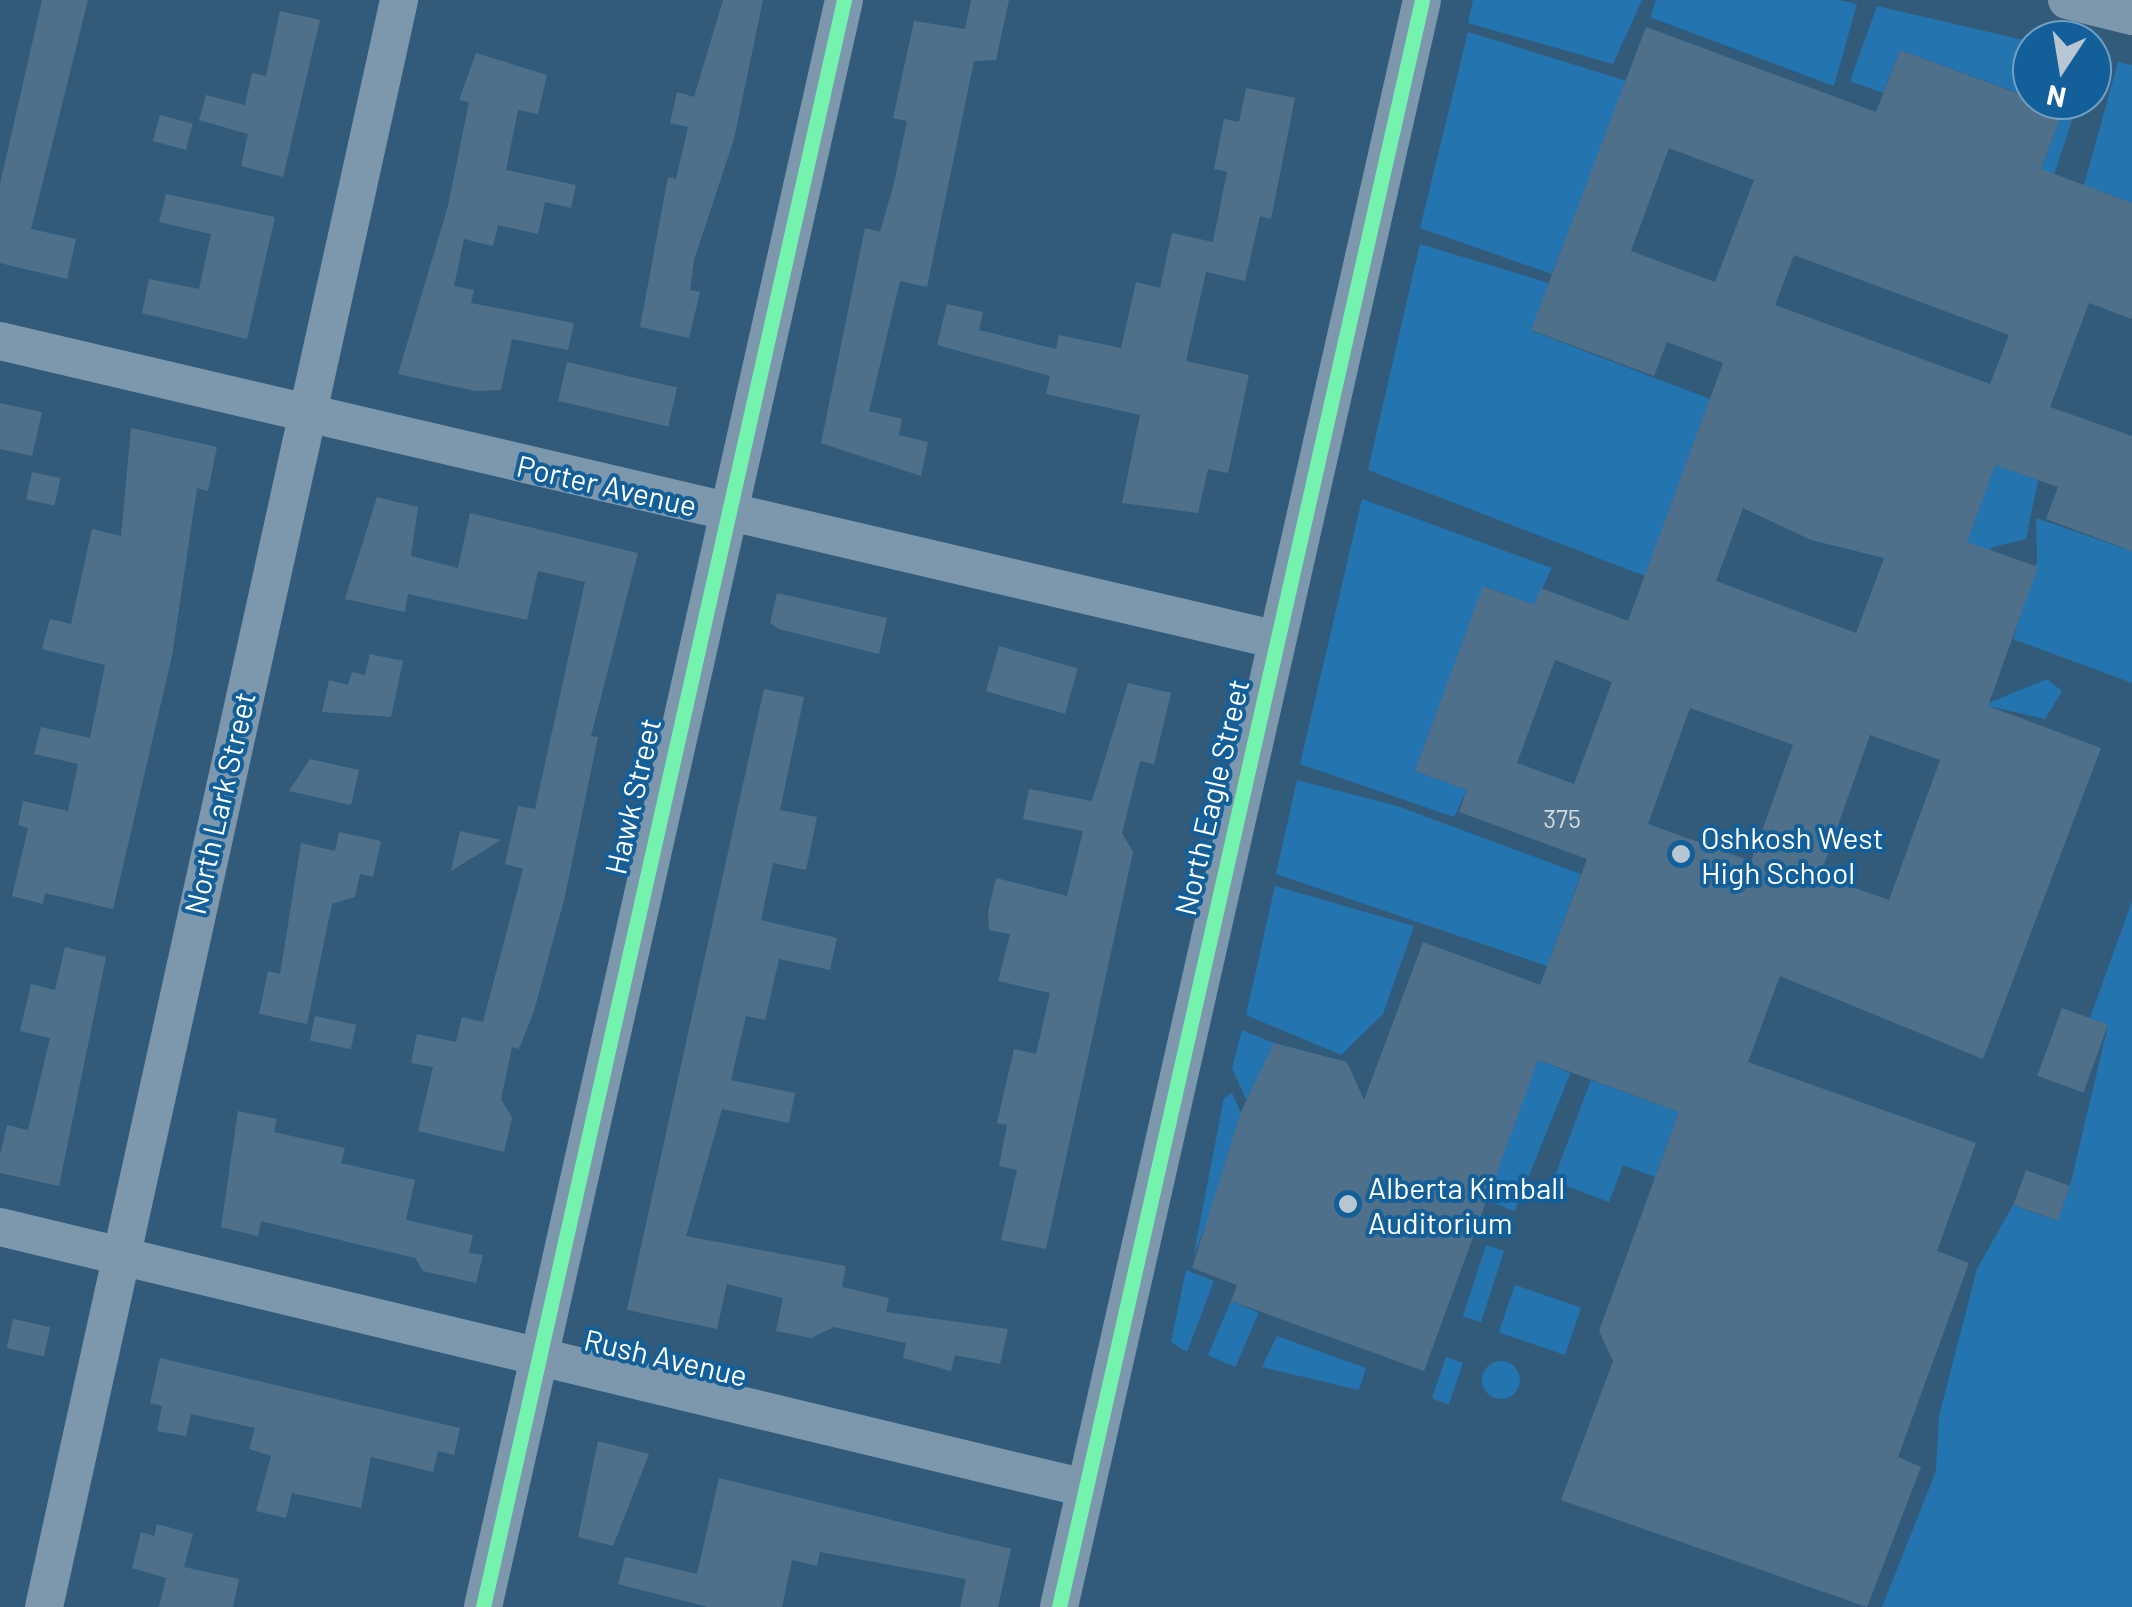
<!DOCTYPE html>
<style>
body{margin:0}
#map{position:relative;width:2132px;height:1607px;overflow:hidden;background:#325b7b;font-family:Barlow,sans-serif}
div>[style]{position:absolute}
[style*='--x']{left:calc(var(--x)*1px);top:calc(var(--y)*1px);width:calc(var(--w)*1px);rotate:calc(var(--a)*1deg)}
.green>*{inset:0;background:#2474af;transform-origin:0 0}
.round{border-radius:50%}
.building>*{inset:0;background:#4f708a;transform-origin:0 0}
.minor>*{height:38px;margin:-19px;padding:0 19px;transform-origin:19px;border-radius:19px;background:#7d97ad}
.cycleway>*{height:15px;margin:-7.5px;padding:0 7.5px;transform-origin:7.5px;border-radius:7.5px;background:#73f3ae}
.dots>*{width:28px;height:28px;translate:-50% -50%;box-sizing:border-box;border:5px solid #135f9a;border-radius:50%}
span{translate:-50% -50%;white-space:nowrap;text-align:center;line-height:1.15;-webkit-text-stroke:8px #135f9a;paint-order:stroke}
.number-label{font-size:25px;color:#d3dbe2}
.number-label span{-webkit-text-stroke-width:0}
.street-label{font-size:30px;color:#fff}
.poi-label{font-size:30px;color:#fff}
.left{translate:0 -50%;text-align:left}
.north{position:absolute;left:2012px;top:20px;width:100px;height:100px;box-sizing:border-box;background:#135f9a;border:2px solid #719fc2;border-radius:50%;rotate:192deg;font-size:28px;font-weight:700;line-height:40px;text-align:center;color:#fff}
.north::after{content:'';display:block;margin:auto;width:35px;height:45px;background:#b7c6d1;clip-path:polygon(50% 0,100% 100%,50% 72%,0 100%)}
</style>
<div id="map">
<div class="green">
<i style="clip-path:polygon(1473px 0,1642px 0,1613px 64px,1468px 23px)"></i>
<i style="clip-path:polygon(1656px 0,1839px 0,1857px 4px,1834px 86px,1650px 17px)"></i>
<i style="clip-path:polygon(1877px 6px,2032px 42px,2032px 98px,1900px 50px,1883px 93px,1850px 81px)"></i>
<i style="clip-path:polygon(1468px 32px,1627px 81px,1552px 274px,1420px 228px)"></i>
<i style="clip-path:polygon(2118px 62px,2132px 65px,2132px 203px,2084px 185px)"></i>
<i style="clip-path:polygon(2036px 100px,2079px 100px,2040px 216px,2026px 210px,2063px 110px)"></i>
<i style="clip-path:polygon(1420px 244px,1549px 283px,1532px 331px,1710px 399px,1645px 576px,1368px 470px)"></i>
<i style="clip-path:polygon(1995px 465px,2038px 480px,2026px 539px,1992px 547px,1960px 624px,1915px 680px)"></i>
<i style="clip-path:polygon(1362px 499px,1552px 568px,1534px 605px,1484px 586px,1415px 771px,1467px 790px,1454px 817px,1300px 764px)"></i>
<i style="clip-path:polygon(2036px 518px,2132px 551px,2132px 683px,2013px 639px,2037px 562px)"></i>
<i style="clip-path:polygon(2047px 679px,2062px 691px,2045px 719px,1984px 705px)"></i>
<i style="clip-path:polygon(1297px 780px,1397px 806px,1581px 874px,1547px 966px,1276px 874px)"></i>
<i style="clip-path:polygon(1275px 886px,1414px 926px,1383px 1014px,1341px 1055px,1246px 1015px)"></i>
<i style="clip-path:polygon(2132px 901px,2132px 1607px,1882px 1607px,1936px 1471px,1939px 1416px,1977px 1269px,2013px 1205px,2057px 1221px,2070px 1186px,2108px 1025px,2090px 1018px)"></i>
<i style="clip-path:polygon(1242px 1030px,1274px 1043px,1250px 1108px,1232px 1068px)"></i>
<i style="left:1538px;top:1060px;width:35px;height:149px;rotate:22deg"></i>
<i style="clip-path:polygon(1591px 1080px,1679px 1112px,1655px 1177px,1623px 1165px,1609px 1202px,1553px 1181px)"></i>
<i style="clip-path:polygon(1232px 1093px,1245px 1122px,1193px 1258px,1224px 1098px)"></i>
<i style="left:1486px;top:1245px;width:19px;height:75px;rotate:18deg"></i>
<i style="clip-path:polygon(1186px 1270px,1214px 1281px,1187px 1352px,1171px 1342px)"></i>
<i style="left:1515px;top:1285px;width:70px;height:50px;rotate:19deg"></i>
<i style="left:1231px;top:1301px;width:30px;height:59px;rotate:23deg"></i>
<i style="clip-path:polygon(1277px 1336px,1366px 1368px,1359px 1390px,1262px 1367px)"></i>
<i style="left:1446px;top:1357px;width:18px;height:44px;rotate:19deg"></i>
<i class="round" style="left:1482px;top:1361px;width:38px;height:38px"></i>
</div>
<div class="building">
<i style="clip-path:polygon(42px 0,88px 0,31px 229px,76px 239px,67px 279px,0 263px,0 184px)"></i>
<i style="clip-path:polygon(723px 0,763px 0,734px 139px,694px 260px,690px 290px,700px 292px,689px 338px,640px 327px,668px 177px,676px 179px,688px 127px,670px 123px,677px 92px,694px 97px)"></i>
<i style="clip-path:polygon(971px 0,1009px 0,996px 60px,974px 61px,927px 287px,900px 281px,869px 411px,902px 419px,899px 435px,928px 442px,921px 476px,821px 443px,865px 228px,880px 232px,894px 183px,907px 121px,893px 118px,914px 21px,965px 29px)"></i>
<i style="clip-path:polygon(280px 11px,320px 20px,283px 177px,241px 166px,248px 134px,199px 120px,206px 95px,245px 105px,252px 73px,266px 76px)"></i>
<i style="clip-path:polygon(evenodd,1646px 27px,1876px 112px,1900px 50px,2063px 110px,2041px 169px,2132px 203px,2132px 319px,2089px 303px,2050px 407px,2132px 436px,2132px 551px,2046px 519px,2058px 487px,1995px 465px,1967px 542px,2038px 567px,1988px 706px,2101px 748px,1983px 1059px,1780px 976px,1748px 1062px,1976px 1143px,1937px 1251px,1969px 1263px,1898px 1457px,1921px 1467px,1867px 1607px,1561px 1500px,1613px 1361px,1599px 1331px,1679px 1112px,1538px 1060px,1424px 1371px,1231px 1301px,1237px 1285px,1192px 1268px,1241px 1112px,1274px 1043px,1347px 1062px,1364px 1100px,1423px 942px,1540px 985px,1587px 859px,1459px 812px,1467px 790px,1415px 771px,1483px 586px,1534px 605px,1541px 588px,1628px 621px,1723px 363px,1667px 342px,1654px 376px,1531px 330px,1646px 27px,1669px 148px,1754px 180px,1715px 282px,1631px 251px,1669px 148px,1646px 27px,1794px 255px,2009px 335px,1990px 384px,1775px 305px,1794px 255px,1646px 27px,1743px 508px,1811px 540px,1884px 558px,1856px 633px,1716px 581px,1743px 508px,1646px 27px,1555px 660px,1612px 682px,1574px 784px,1517px 763px,1555px 660px,1646px 27px,1690px 708px,1793px 745px,1751px 861px,1648px 824px,1690px 708px,1646px 27px,1870px 735px,1940px 760px,1889px 900px,1820px 876px,1870px 735px)"></i>
<i style="clip-path:polygon(476px 53px,547px 75px,538px 114px,518px 110px,506px 170px,576px 185px,571px 208px,545px 202px,538px 234px,498px 225px,493px 246px,464px 239px,454px 286px,474px 290px,471px 303px,574px 323px,568px 350px,512px 339px,501px 390px,475px 391px,398px 374px,448px 206px,469px 102px,459px 100px)"></i>
<i style="clip-path:polygon(1246px 88px,1295px 98px,1271px 219px,1260px 216px,1245px 281px,1206px 272px,1186px 361px,1249px 375px,1228px 473px,1208px 469px,1198px 513px,1122px 503px,1140px 415px,1046px 394px,1050px 376px,937px 345px,947px 304px,983px 312px,979px 330px,1056px 349px,1059px 335px,1121px 348px,1136px 282px,1160px 288px,1172px 233px,1213px 242px,1227px 172px,1214px 169px,1224px 119px,1239px 122px)"></i>
<i style="left:160px;top:115px;width:34px;height:27px;rotate:15deg"></i>
<i style="clip-path:polygon(166px 194px,275px 217px,247px 339px,142px 313px,149px 279px,199px 289px,211px 234px,159px 222px)"></i>
<i style="left:567px;top:362px;width:113px;height:40px;rotate:13deg"></i>
<i style="clip-path:polygon(0 403px,42px 412px,32px 456px,0 449px)"></i>
<i style="clip-path:polygon(131px 428px,217px 447px,208px 491px,197px 488px,172px 656px,113px 909px,45px 893px,43px 904px,12px 896px,28px 828px,18px 825px,23px 801px,68px 811px,78px 764px,34px 754px,41px 727px,90px 738px,105px 665px,42px 649px,50px 619px,71px 624px,92px 529px,121px 536px)"></i>
<i style="left:32px;top:472px;width:29px;height:28px;rotate:12deg"></i>
<i style="clip-path:polygon(377px 497px,418px 507px,411px 556px,458px 568px,470px 513px,638px 553px,591px 736px,598px 737px,565px 896px,534px 1011px,519px 1049px,512px 1047px,501px 1099px,512px 1118px,504px 1152px,418px 1131px,433px 1067px,411px 1063px,417px 1034px,456px 1042px,462px 1017px,483px 1022px,523px 869px,505px 864px,518px 806px,535px 809px,585px 582px,538px 571px,527px 620px,408px 594px,405px 612px,345px 599px)"></i>
<i style="clip-path:polygon(777px 593px,887px 618px,879px 654px,779px 629px,770px 623px)"></i>
<i style="left:999px;top:646px;width:82px;height:47px;rotate:16deg"></i>
<i style="clip-path:polygon(370px 654px,403px 661px,391px 717px,322px 712px,329px 680px,348px 685px,352px 672px,365px 675px)"></i>
<i style="clip-path:polygon(1128px 683px,1171px 693px,1154px 764px,1140px 761px,1122px 833px,1133px 852px,1046px 1249px,1001px 1240px,1017px 1170px,999px 1166px,1007px 1125px,997px 1123px,1014px 1049px,1036px 1054px,1050px 993px,998px 981px,1010px 934px,989px 930px,988px 912px,996px 878px,1067px 896px,1083px 831px,1023px 819px,1029px 789px,1092px 801px)"></i>
<i style="clip-path:polygon(764px 689px,804px 697px,780px 810px,817px 817px,806px 870px,773px 863px,761px 920px,837px 938px,830px 970px,779px 959px,765px 1020px,746px 1016px,731px 1080px,795px 1093px,789px 1123px,722px 1109px,686px 1236px,846px 1266px,842px 1287px,889px 1298px,886px 1312px,1008px 1329px,1000px 1364px,955px 1355px,951px 1371px,903px 1358px,906px 1343px,834px 1327px,811px 1338px,776px 1331px,783px 1298px,727px 1284px,717px 1329px,627px 1310px)"></i>
<i style="clip-path:polygon(310px 759px,359px 770px,351px 805px,289px 791px)"></i>
<i style="clip-path:polygon(460px 831px,501px 840px,451px 871px)"></i>
<i style="clip-path:polygon(339px 832px,381px 841px,373px 877px,360px 874px,355px 897px,332px 904px,307px 1024px,259px 1014px,268px 971px,280px 974px,301px 843px,335px 851px)"></i>
<i style="clip-path:polygon(65px 947px,106px 957px,59px 1186px,0 1173px,0 1155px,7px 1125px,28px 1130px,50px 1038px,20px 1031px,31px 984px,55px 990px)"></i>
<i style="left:2062px;top:1008px;width:49px;height:72px;rotate:20deg"></i>
<i style="left:315px;top:1016px;width:42px;height:25px;rotate:12deg"></i>
<i style="clip-path:polygon(238px 1111px,277px 1119px,274px 1132px,345px 1148px,341px 1163px,415px 1180px,406px 1220px,473px 1235px,469px 1253px,483px 1255px,476px 1283px,423px 1271px,415px 1258px,261px 1221px,258px 1236px,221px 1227px)"></i>
<i style="left:2026px;top:1170px;width:47px;height:37px;rotate:20deg"></i>
<i style="left:13px;top:1319px;width:38px;height:30px;rotate:12deg"></i>
<i style="clip-path:polygon(160px 1358px,460px 1428px,454px 1455px,438px 1451px,433px 1472px,371px 1457px,361px 1508px,292px 1493px,286px 1518px,256px 1511px,271px 1456px,249px 1449px,255px 1428px,191px 1414px,186px 1436px,157px 1431px,162px 1406px,150px 1403px)"></i>
<i style="clip-path:polygon(598px 1441px,649px 1454px,613px 1546px,578px 1537px)"></i>
<i style="clip-path:polygon(719px 1478px,1011px 1549px,998px 1607px,960px 1607px,966px 1579px,820px 1552px,817px 1566px,792px 1560px,782px 1607px,708px 1607px,618px 1584px,625px 1557px,697px 1574px)"></i>
<i style="clip-path:polygon(157px 1524px,193px 1534px,184px 1567px,239px 1579px,233px 1607px,159px 1607px,166px 1578px,132px 1568px,141px 1532px,154px 1536px)"></i>
</div>
<div class="minor">
<i style="--x:2067;--y:0;--w:67;--a:13.8"></i>
<i style="--x:0;--y:341;--w:1308;--a:13.17"></i>
<i style="--x:0;--y:1227;--w:1116;--a:13.53"></i>
<i style="--x:44;--y:1607;--w:1646;--a:-77.54"></i>
<i style="--x:483;--y:1607;--w:1647;--a:-77.34"></i>
<i style="--x:1059;--y:1607;--w:1647;--a:-77.27"></i>
</div>
<div class="cycleway">
<i style="--x:483;--y:1607;--w:1647;--a:-77.34"></i>
<i style="--x:1059;--y:1607;--w:1647;--a:-77.27"></i>
</div>
<div class="dots">
<i style="left:1681px;top:854px;background:#b7c6d1"></i>
<i style="left:1348px;top:1204px;background:#b7c6d1"></i>
</div>
<div class="number-label">
<span style="left:1562px;top:818px">375</span>
</div>
<div class="street-label">
<span style="left:607px;top:485px;rotate:13deg">Porter Avenue</span>
<span style="left:632px;top:796px;rotate:-77deg">Hawk Street</span>
<span style="left:1211px;top:797px;rotate:-77deg">North Eagle Street</span>
<span style="left:219px;top:803px;rotate:-77deg">North Lark Street</span>
<span style="left:666px;top:1357px;rotate:13deg">Rush Avenue</span>
</div>
<div class="poi-label">
<span class="left" style="left:1701px;top:854px">Oshkosh West<br>High School</span>
<span class="left" style="left:1368px;top:1204px">Alberta Kimball<br>Auditorium</span>
</div>
<div class="north">N</div>
</div>
